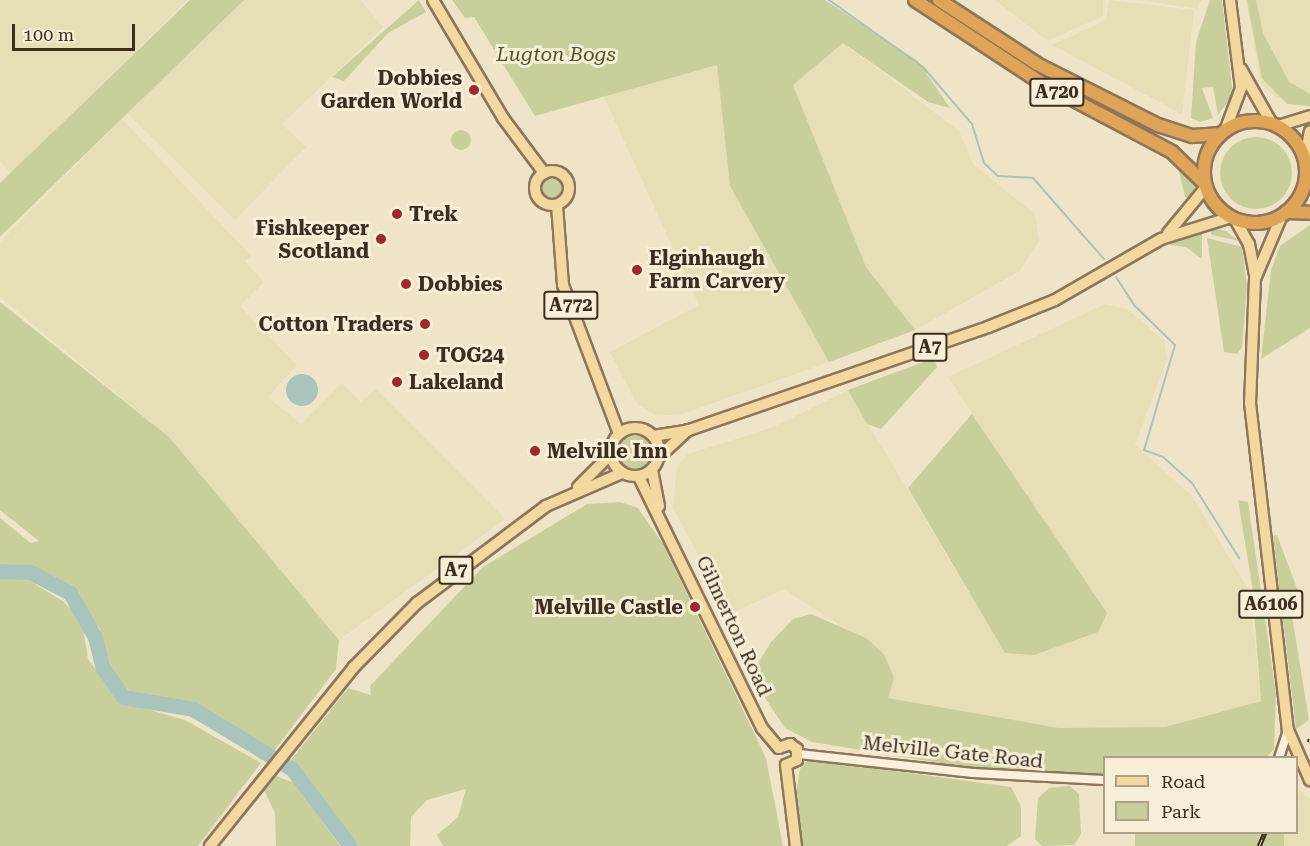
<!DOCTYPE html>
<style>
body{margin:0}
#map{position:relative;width:1310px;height:846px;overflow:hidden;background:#f0e4c8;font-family:"Roboto Serif",serif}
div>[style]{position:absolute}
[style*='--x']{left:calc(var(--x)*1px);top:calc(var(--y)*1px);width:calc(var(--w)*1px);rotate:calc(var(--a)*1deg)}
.farmland>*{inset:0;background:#e6deb5}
.green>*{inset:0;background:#c9cf9b;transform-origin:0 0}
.round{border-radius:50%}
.water>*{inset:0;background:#a9c4bc}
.stream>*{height:2px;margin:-1px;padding:0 1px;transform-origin:1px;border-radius:1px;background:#a9c4bc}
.river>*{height:15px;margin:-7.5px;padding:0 7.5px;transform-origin:7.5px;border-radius:7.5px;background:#a9c4bc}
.roads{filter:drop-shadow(2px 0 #8d765c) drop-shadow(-2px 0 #8d765c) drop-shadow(0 2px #8d765c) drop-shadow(0 -2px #8d765c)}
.minor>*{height:8px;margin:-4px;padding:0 4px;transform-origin:4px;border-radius:4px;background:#faf1dc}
.major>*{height:10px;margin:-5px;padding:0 5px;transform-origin:5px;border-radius:5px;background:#f3d9a0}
.major>.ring{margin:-5px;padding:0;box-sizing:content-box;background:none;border:10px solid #f3d9a0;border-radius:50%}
.highway>*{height:12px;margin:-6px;padding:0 6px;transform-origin:6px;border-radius:6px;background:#e0a458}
.highway>.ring{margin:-6px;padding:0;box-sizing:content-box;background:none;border:12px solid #e0a458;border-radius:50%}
.rail>*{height:4.5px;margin-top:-2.25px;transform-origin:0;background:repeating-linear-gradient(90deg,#f7eed8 0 7px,#3d2e20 0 14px);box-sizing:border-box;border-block:2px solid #3d2e20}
.dots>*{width:16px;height:16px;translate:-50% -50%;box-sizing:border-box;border:3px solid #f7eed8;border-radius:50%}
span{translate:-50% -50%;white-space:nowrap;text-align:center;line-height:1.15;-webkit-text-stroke:6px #f7eed8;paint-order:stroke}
.shield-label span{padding:2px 4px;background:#f7eed8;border:2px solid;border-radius:4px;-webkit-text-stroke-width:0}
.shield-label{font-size:18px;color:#3d2e20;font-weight:700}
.park-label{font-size:20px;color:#4d5a26;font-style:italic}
.poi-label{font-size:20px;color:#3d2e20;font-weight:700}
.right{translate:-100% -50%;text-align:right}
.left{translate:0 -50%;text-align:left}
.street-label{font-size:20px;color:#3d2e20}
.legend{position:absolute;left:1103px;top:756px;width:195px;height:78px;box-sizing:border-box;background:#f7eed8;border:2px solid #ada18e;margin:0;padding:8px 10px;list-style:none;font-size:18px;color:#3d2e20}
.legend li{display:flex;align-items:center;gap:12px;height:30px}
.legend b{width:30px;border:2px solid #ada18e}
.scale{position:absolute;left:12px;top:24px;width:123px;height:27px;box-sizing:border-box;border:3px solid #3d2e20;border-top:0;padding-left:8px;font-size:18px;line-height:21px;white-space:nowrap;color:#3d2e20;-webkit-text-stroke:4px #f7eed8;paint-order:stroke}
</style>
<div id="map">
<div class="farmland">
<i style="clip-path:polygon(0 0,187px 0,11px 173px,0 162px)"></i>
<i style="clip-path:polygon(244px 0,360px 0,383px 27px,282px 124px,306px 147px,235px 220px,127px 113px)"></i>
<i style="clip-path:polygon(995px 0,1103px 0,1103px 16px,1048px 41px)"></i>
<i style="clip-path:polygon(1109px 0,1194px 10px,1182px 114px,1052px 45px,1106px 20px)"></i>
<i style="clip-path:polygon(1140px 0,1201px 0,1198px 9px)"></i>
<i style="clip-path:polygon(1246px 0,1310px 0,1310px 103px,1276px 97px,1261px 84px)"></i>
<i style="clip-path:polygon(843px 43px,959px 131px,973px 164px,1035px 214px,1039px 241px,1020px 271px,915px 330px,866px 267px,793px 85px)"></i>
<i style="clip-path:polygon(717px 64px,730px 186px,829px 362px,682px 414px,658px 416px,637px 404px,610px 352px,699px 305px,604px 97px)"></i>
<i style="clip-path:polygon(122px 119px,251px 256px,245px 261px,264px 282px,240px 306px,297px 365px,268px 397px,301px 424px,342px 383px,361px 402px,376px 389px,505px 519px,339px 640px,169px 437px,0 297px,0 242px)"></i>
<i style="clip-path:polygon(1105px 304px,1127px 309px,1164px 341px,1167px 359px,1135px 445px,1192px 496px,1249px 590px,1261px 701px,1165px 727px,1059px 728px,887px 698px,884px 654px,784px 589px,730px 614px,673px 508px,677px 466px,688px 454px,771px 428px,848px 390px,1005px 653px,1106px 613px,948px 377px)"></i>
<i style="clip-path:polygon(1299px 789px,1310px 799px,1310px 846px,1279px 846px,1284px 833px,1296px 832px)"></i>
</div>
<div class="green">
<i style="clip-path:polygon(190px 0,244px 0,0 237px,0 183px)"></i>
<i style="clip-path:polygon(419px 0,426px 12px,388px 33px,344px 81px,332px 77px)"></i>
<i style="clip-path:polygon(452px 0,825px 0,918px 61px,950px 108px,928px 102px,843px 43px,793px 85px,866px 267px,915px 330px,829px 362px,730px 186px,717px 65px,535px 116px,474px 17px,465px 18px)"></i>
<i style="clip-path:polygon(1210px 0,1222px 0,1233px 95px,1218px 115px,1213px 87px,1202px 88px,1213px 118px,1200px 122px,1191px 118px,1196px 42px)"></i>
<i style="clip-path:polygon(1247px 0,1256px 0,1263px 33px,1289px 82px,1310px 94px,1310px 106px,1287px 104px,1262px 78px)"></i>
<i class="round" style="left:451px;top:130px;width:20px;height:20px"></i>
<i class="round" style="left:1220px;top:137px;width:72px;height:72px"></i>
<i style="clip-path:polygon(1183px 167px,1195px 187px,1193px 202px,1185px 197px,1179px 171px)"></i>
<i class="round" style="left:540px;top:176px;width:24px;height:24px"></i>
<i style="clip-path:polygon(1310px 225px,1310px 328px,1261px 359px,1271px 270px,1280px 246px)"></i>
<i style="clip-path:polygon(1202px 227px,1202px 259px,1186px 247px,1169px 245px)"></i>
<i style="clip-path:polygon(1209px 227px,1226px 231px,1239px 241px,1212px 235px)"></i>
<i style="clip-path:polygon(1207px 238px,1242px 247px,1247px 286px,1242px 347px,1237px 354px,1224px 352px)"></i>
<i style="clip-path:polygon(0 302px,169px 437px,339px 640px,336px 669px,274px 751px,210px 712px,138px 698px,114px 678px,100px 629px,72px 590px,25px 566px,0 564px,0 518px,31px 543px,39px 541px,0 510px)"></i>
<i style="clip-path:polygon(934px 358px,937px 367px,881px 429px,867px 424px,848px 390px)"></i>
<i style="clip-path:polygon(972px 414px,1107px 613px,1098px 632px,1034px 655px,1005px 653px,908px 488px)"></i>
<i class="round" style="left:618px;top:436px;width:34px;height:34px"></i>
<i style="clip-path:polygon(1238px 500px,1248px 502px,1276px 694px,1274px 749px,1267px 757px,1104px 758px,1104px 774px,977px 769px,812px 742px,785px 728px,754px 681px,754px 670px,771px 642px,793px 619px,811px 614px,866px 638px,884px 654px,894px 678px,888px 698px,1059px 728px,1165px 727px,1261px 701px,1252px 585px)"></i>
<i style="clip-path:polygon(620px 502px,638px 508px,663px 544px,766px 758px,783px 846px,443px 846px,437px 835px,458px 817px,466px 789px,427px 800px,411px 817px,410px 846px,358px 846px,291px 760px,348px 688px,371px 695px,370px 686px,483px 567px,587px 504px)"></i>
<i style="clip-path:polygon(1277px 535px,1299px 594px,1292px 616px,1309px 720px,1296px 729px,1273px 536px)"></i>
<i style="clip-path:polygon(0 574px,27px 579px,64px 602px,82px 621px,88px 659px,119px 701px,185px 720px,261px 763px,198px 846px,0 846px)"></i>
<i style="clip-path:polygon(809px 759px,1011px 787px,1021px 806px,1021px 836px,1007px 846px,802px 846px,796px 793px,800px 769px)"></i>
<i style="clip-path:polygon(276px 776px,294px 783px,340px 846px,276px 846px,275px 813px,263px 788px)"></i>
<i style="clip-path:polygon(1070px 786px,1079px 794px,1081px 834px,1074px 845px,1042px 846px,1035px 839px,1038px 798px,1049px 788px)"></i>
<i style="left:1135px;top:833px;width:149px;height:18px"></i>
</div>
<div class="water">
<i class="round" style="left:286px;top:374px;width:32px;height:32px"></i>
</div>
<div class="stream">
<i style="--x:829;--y:0;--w:115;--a:35.5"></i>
<i style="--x:923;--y:67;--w:75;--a:49.3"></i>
<i style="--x:972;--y:124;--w:41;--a:72.9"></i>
<i style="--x:984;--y:163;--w:19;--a:43"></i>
<i style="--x:998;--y:176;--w:35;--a:3"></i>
<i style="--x:1033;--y:178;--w:108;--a:48.8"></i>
<i style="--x:1116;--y:277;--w:35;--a:57"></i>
<i style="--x:1135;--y:306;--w:56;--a:44.3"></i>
<i style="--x:1175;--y:345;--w:109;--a:106.4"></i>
<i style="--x:1144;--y:450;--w:20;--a:20"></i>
<i style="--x:1163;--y:457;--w:39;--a:42"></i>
<i style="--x:1192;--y:483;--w:89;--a:57.9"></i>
</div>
<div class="river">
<i style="--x:0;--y:571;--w:30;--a:2"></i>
<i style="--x:30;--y:572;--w:45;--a:27.7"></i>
<i style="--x:70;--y:593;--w:51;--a:60.4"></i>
<i style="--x:95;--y:637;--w:32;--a:76"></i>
<i style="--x:103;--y:668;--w:35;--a:55"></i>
<i style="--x:123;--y:697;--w:71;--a:9.7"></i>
<i style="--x:193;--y:709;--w:116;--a:31.2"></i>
<i style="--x:292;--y:769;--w:96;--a:53"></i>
</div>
<div class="roads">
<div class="minor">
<i style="--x:799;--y:754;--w:175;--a:6.2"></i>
<i style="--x:973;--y:773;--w:131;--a:3.1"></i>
<i style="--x:1279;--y:758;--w:29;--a:-72"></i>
</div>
<div class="major">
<i style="--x:433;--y:0;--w:137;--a:59.3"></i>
<i style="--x:503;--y:118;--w:69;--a:53.3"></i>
<i style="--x:1241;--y:69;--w:63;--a:60.6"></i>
<i style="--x:1278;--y:126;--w:34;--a:-17"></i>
<i style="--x:1225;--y:131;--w:46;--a:-69.6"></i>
<i style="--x:1241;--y:88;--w:89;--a:-97.1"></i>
<i style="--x:1305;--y:159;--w:28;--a:-80"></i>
<i class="ring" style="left:535px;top:171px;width:24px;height:24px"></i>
<i style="--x:557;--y:205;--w:80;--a:85.7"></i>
<i style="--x:563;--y:285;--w:159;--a:69.4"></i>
<i style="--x:1282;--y:215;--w:69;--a:112.9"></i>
<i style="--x:1255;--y:279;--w:124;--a:92.3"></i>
<i style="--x:1250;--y:403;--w:329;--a:83.4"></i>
<i style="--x:1288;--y:730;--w:55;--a:66.3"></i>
<i style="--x:1235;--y:219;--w:29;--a:61"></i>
<i style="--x:1249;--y:244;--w:33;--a:79"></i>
<i style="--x:1168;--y:233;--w:60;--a:-50.4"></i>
<i class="ring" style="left:611px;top:428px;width:38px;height:38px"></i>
<i style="--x:653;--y:436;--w:36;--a:-9"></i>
<i style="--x:689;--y:430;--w:316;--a:-19"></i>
<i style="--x:988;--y:327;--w:72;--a:-21.9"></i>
<i style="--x:1055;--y:300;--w:122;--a:-29.9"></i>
<i style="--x:1161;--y:239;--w:73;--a:-17.4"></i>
<i style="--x:660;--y:456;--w:38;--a:-43"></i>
<i style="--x:652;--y:470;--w:37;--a:79"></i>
<i style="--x:639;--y:477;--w:280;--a:63.9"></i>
<i style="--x:762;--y:728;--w:26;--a:50"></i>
<i style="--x:578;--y:487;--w:47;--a:-45"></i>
<i style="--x:779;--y:748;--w:12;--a:-20"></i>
<i style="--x:790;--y:744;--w:9;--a:36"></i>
<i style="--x:797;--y:749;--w:11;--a:90"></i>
<i style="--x:797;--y:760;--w:12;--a:156"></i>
<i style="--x:786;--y:765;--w:82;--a:83"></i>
<i style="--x:210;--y:846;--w:230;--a:-51.2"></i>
<i style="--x:354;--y:667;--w:90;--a:-45.5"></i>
<i style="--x:417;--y:603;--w:161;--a:-36.9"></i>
<i style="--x:546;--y:506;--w:83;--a:-23.5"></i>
</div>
<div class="highway">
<i style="--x:915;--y:0;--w:149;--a:33.3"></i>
<i style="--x:1040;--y:82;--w:149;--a:27.9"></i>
<i style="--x:1172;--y:152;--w:46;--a:44.1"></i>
<i style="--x:939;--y:0;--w:117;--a:33.1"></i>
<i style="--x:1037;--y:64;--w:136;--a:26.8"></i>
<i style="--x:1158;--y:125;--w:36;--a:18"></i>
<i style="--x:1192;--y:136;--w:29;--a:-4"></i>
<i class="ring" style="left:1204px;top:121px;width:90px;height:90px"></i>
<i style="--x:1286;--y:212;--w:24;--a:2"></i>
</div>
</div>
<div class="rail">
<i style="--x:1309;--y:742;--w:3;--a:-72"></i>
<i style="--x:1259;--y:846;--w:15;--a:-67"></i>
</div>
<div class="dots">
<i style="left:474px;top:90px;background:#9e2a2b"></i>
<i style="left:397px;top:214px;background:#9e2a2b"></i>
<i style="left:381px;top:239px;background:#9e2a2b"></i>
<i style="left:637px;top:270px;background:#9e2a2b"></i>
<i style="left:406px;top:284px;background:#9e2a2b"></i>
<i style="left:425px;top:324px;background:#9e2a2b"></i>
<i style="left:424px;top:355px;background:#9e2a2b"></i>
<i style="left:397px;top:382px;background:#9e2a2b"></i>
<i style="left:535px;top:451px;background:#9e2a2b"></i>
<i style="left:695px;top:607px;background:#9e2a2b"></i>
</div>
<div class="shield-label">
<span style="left:1057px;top:92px">A720</span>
<span style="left:571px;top:305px">A772</span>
<span style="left:930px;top:347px">A7</span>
<span style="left:456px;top:570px">A7</span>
<span style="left:1271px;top:604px">A6106</span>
</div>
<div class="park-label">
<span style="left:556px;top:54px">Lugton Bogs</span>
</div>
<div class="poi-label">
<span class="right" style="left:462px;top:90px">Dobbies<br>Garden World</span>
<span class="left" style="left:409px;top:214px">Trek</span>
<span class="right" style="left:369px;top:240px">Fishkeeper<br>Scotland</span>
<span class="left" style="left:649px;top:270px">Elginhaugh<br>Farm Carvery</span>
<span class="left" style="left:418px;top:284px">Dobbies</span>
<span class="right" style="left:413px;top:324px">Cotton Traders</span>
<span class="left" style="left:436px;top:355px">TOG24</span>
<span class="left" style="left:409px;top:382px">Lakeland</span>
<span class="left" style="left:547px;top:451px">Melville Inn</span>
<span class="right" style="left:683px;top:607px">Melville Castle</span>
</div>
<div class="street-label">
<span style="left:734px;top:626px;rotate:65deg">Gilmerton Road</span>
<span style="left:953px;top:752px;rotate:6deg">Melville Gate Road</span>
</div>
<ul class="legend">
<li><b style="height:8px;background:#f3d9a0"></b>Road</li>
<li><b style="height:16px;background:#c9cf9b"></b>Park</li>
</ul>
<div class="scale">100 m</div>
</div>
